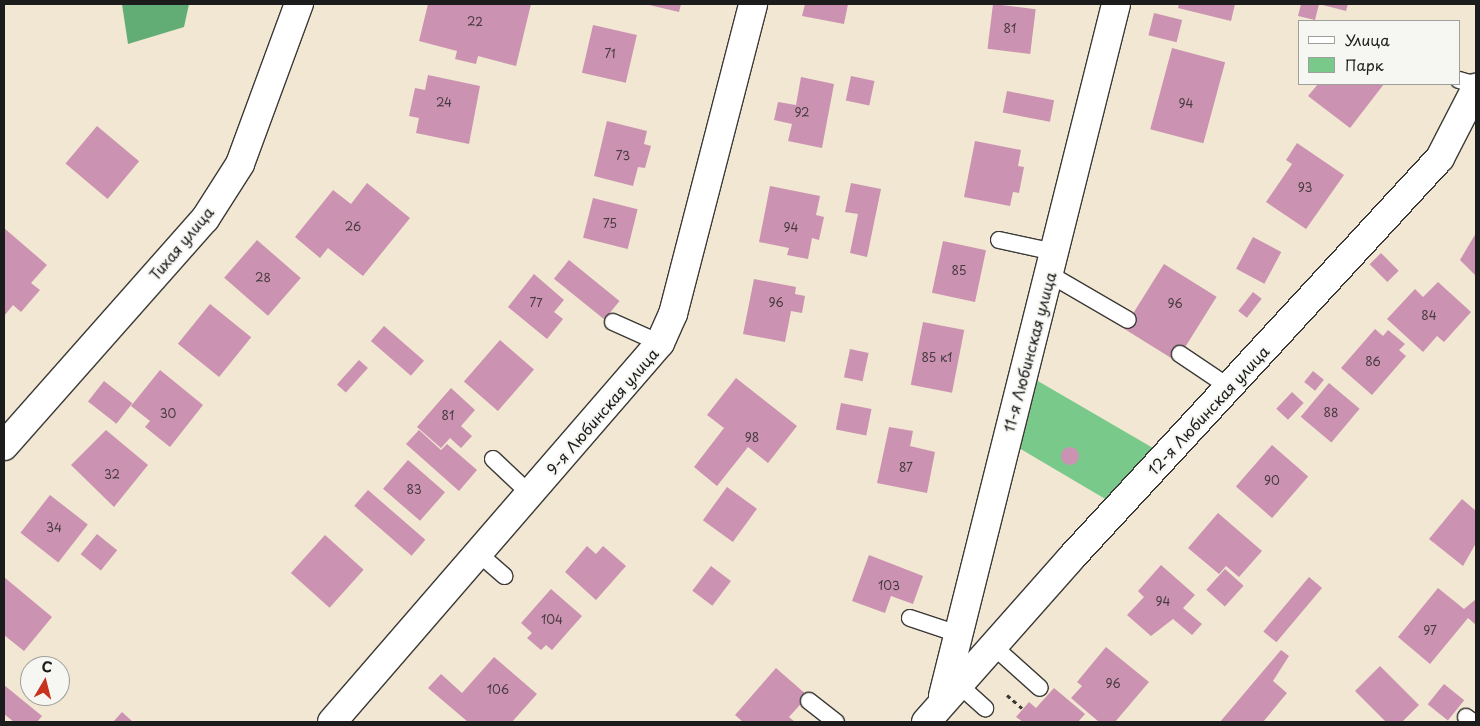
<!DOCTYPE html>
<meta charset="utf-8">
<style>
body{margin:0}
#map{position:relative;width:1480px;height:726px;overflow:hidden;background:#f1e7d2;font-family:"Playpen Sans",sans-serif}
div>[style]{position:absolute}
[style*='--x']{left:calc(var(--x)*1px);top:calc(var(--y)*1px);width:calc(var(--w)*1px);rotate:calc(var(--a)*1deg)}
.green>*{inset:0;background:#78c98a}
.forest>*{inset:0;background:#62ad76}
.building>*{inset:0;background:#cb93b1;transform-origin:0 0}
.round{border-radius:50%}
.path>*{height:3px;margin-top:-1.5px;transform-origin:0;background:repeating-linear-gradient(90deg,#3c3a37 0 4px,transparent 0 8px)}
.roads{filter:drop-shadow(1px 0 #3c3a37) drop-shadow(-1px 0 #3c3a37) drop-shadow(0 1px #3c3a37) drop-shadow(0 -1px #3c3a37)}
.service>*{height:16px;margin:-8px;padding:0 8px;transform-origin:8px;border-radius:8px;background:#fff}
.minor>*{height:28px;margin:-14px;padding:0 14px;transform-origin:14px;border-radius:14px;background:#fff}
span{translate:-50% -50%;white-space:nowrap;text-align:center;line-height:1.15;-webkit-text-stroke:4px #f6f6f2;paint-order:stroke}
.number-label{font-size:12px;color:#483a41}
.number-label span{-webkit-text-stroke-width:0}
.street-label{font-size:15px;color:#1c1c1c}
.frame{position:absolute;inset:0;border:5px solid #1c1c1c;pointer-events:none}
.legend{position:absolute;left:1298px;top:20px;width:162px;height:65px;box-sizing:border-box;background:#f6f6f2;border:1px solid #9f9f9c;margin:0;padding:6px 9px;list-style:none;font-size:15px;color:#1c1c1c}
.legend li{display:flex;align-items:center;gap:10px;height:25px}
.legend b{width:25px;border:1px solid #9f9f9c}
.north{position:absolute;left:20px;top:656px;width:50px;height:50px;box-sizing:border-box;background:#f6f6f2;border:1px solid #9f9f9c;border-radius:50%;rotate:8deg;font-size:14px;font-weight:700;line-height:20px;text-align:center;color:#1c1c1c}
.north::after{content:'';display:block;margin:auto;width:18px;height:22px;background:#c8321e;clip-path:polygon(50% 0,100% 100%,50% 72%,0 100%)}
</style>
<div id="map">
<div class="green">
<i style="clip-path:polygon(1031px 377px,1153px 448px,1107px 500px,1014px 445px)"></i>
</div>
<div class="forest">
<i style="clip-path:polygon(122px 4px,189px 4px,184px 27px,128px 44px)"></i>
</div>
<div class="building">
<i style="clip-path:polygon(428px 4px,531px 4px,516px 66px,478px 56px,476px 64px,455px 59px,457px 51px,419px 41px)"></i>
<i style="clip-path:polygon(645px 4px,681px 4px,679px 12px)"></i>
<i style="clip-path:polygon(805px 4px,848px 4px,844px 24px,802px 16px)"></i>
<i style="left:993px;top:4px;width:43px;height:45px;rotate:7deg"></i>
<i style="clip-path:polygon(1179px 4px,1235px 4px,1231px 21px,1178px 8px)"></i>
<i style="clip-path:polygon(1301px 4px,1319px 4px,1315px 20px,1298px 16px)"></i>
<i style="clip-path:polygon(1319px 4px,1348px 4px,1346px 11px)"></i>
<i style="left:1154px;top:13px;width:29px;height:23px;rotate:14deg"></i>
<i style="left:593px;top:25px;width:45px;height:49px;rotate:13deg"></i>
<i style="left:1172px;top:48px;width:55px;height:84px;rotate:15deg"></i>
<i style="clip-path:polygon(428px 75px,480px 86px,469px 144px,416px 133px,419px 118px,409px 116px,415px 88px,425px 90px)"></i>
<i style="left:851px;top:76px;width:24px;height:25px;rotate:12deg"></i>
<i style="clip-path:polygon(801px 77px,834px 84px,822px 148px,788px 141px,792px 124px,774px 120px,778px 102px,796px 105px)"></i>
<i style="clip-path:polygon(1318px 84px,1384px 84px,1350px 128px,1308px 96px)"></i>
<i style="left:1007px;top:91px;width:48px;height:22px;rotate:11deg"></i>
<i style="clip-path:polygon(607px 121px,647px 131px,644px 144px,651px 146px,645px 168px,638px 167px,633px 186px,594px 176px)"></i>
<i style="left:97px;top:126px;width:55px;height:49px;rotate:40deg"></i>
<i style="clip-path:polygon(975px 141px,1021px 150px,1018px 166px,1024px 167px,1019px 193px,1013px 192px,1010px 206px,964px 197px)"></i>
<i style="clip-path:polygon(1297px 143px,1344px 175px,1306px 229px,1266px 202px,1292px 164px,1286px 160px)"></i>
<i style="clip-path:polygon(367px 183px,410px 218px,363px 276px,328px 248px,320px 258px,295px 237px,333px 190px,351px 204px)"></i>
<i style="clip-path:polygon(851px 183px,881px 189px,867px 257px,850px 253px,858px 214px,845px 212px)"></i>
<i style="clip-path:polygon(770px 186px,820px 196px,816px 215px,824px 217px,819px 240px,812px 238px,808px 259px,787px 255px,789px 248px,759px 242px)"></i>
<i style="left:593px;top:198px;width:46px;height:41px;rotate:14deg"></i>
<i style="clip-path:polygon(4px 228px,47px 265px,31px 283px,40px 290px,21px 312px,13px 305px,4px 316px)"></i>
<i style="clip-path:polygon(1476px 233px,1476px 276px,1460px 260px)"></i>
<i style="left:1253px;top:237px;width:32px;height:36px;rotate:28deg"></i>
<i style="left:257px;top:240px;width:58px;height:50px;rotate:41deg"></i>
<i style="left:943px;top:241px;width:44px;height:53px;rotate:12deg"></i>
<i style="left:1381px;top:253px;width:25px;height:16px;rotate:45deg"></i>
<i style="left:569px;top:260px;width:65px;height:24px;rotate:39deg"></i>
<i style="left:1164px;top:264px;width:62px;height:76px;rotate:32deg"></i>
<i style="clip-path:polygon(534px 274px,564px 300px,554px 312px,563px 319px,547px 339px,508px 307px)"></i>
<i style="clip-path:polygon(754px 279px,796px 287px,795px 294px,805px 296px,802px 313px,791px 311px,785px 342px,743px 334px)"></i>
<i style="clip-path:polygon(1438px 282px,1471px 312px,1444px 342px,1437px 336px,1423px 352px,1387px 319px,1415px 289px,1423px 297px)"></i>
<i style="left:1253px;top:292px;width:11px;height:24px;rotate:38deg"></i>
<i style="left:210px;top:304px;width:53px;height:51px;rotate:39deg"></i>
<i style="left:923px;top:322px;width:42px;height:64px;rotate:11deg"></i>
<i style="left:384px;top:326px;width:53px;height:20px;rotate:41deg"></i>
<i style="clip-path:polygon(1375px 329px,1383px 336px,1388px 330px,1405px 344px,1399px 350px,1406px 356px,1372px 395px,1341px 368px)"></i>
<i style="left:500px;top:340px;width:45px;height:55px;rotate:41deg"></i>
<i style="left:850px;top:349px;width:19px;height:29px;rotate:12deg"></i>
<i style="left:359px;top:360px;width:12px;height:33px;rotate:42deg"></i>
<i style="clip-path:polygon(160px 370px,203px 405px,170px 447px,145px 427px,150px 421px,131px 406px)"></i>
<i style="left:1313px;top:371px;width:14px;height:14px;rotate:39deg"></i>
<i style="clip-path:polygon(736px 378px,797px 426px,768px 463px,748px 447px,717px 486px,694px 467px,724px 428px,707px 415px)"></i>
<i style="left:104px;top:381px;width:36px;height:26px;rotate:38deg"></i>
<i style="left:1329px;top:383px;width:40px;height:44px;rotate:40deg"></i>
<i style="clip-path:polygon(451px 388px,475px 410px,461px 426px,472px 436px,461px 448px,450px 438px,441px 448px,417px 427px)"></i>
<i style="left:1292px;top:392px;width:16px;height:23px;rotate:43deg"></i>
<i style="left:841px;top:403px;width:31px;height:27px;rotate:11deg"></i>
<i style="clip-path:polygon(889px 427px,913px 431px,910px 446px,935px 452px,927px 493px,877px 483px)"></i>
<i style="clip-path:polygon(106px 430px,148px 465px,114px 507px,71px 465px)"></i>
<i style="clip-path:polygon(419px 430px,441px 450px,447px 444px,477px 470px,459px 491px,406px 444px)"></i>
<i style="left:1272px;top:445px;width:48px;height:55px;rotate:41deg"></i>
<i class="round" style="left:1061px;top:447px;width:18px;height:18px"></i>
<i style="left:408px;top:460px;width:49px;height:38px;rotate:41deg"></i>
<i style="left:727px;top:487px;width:37px;height:41px;rotate:36deg"></i>
<i style="left:368px;top:490px;width:76px;height:21px;rotate:41deg"></i>
<i style="left:50px;top:495px;width:48px;height:48px;rotate:38deg"></i>
<i style="clip-path:polygon(1462px 499px,1476px 511px,1476px 543px,1463px 566px,1429px 539px)"></i>
<i style="clip-path:polygon(1218px 513px,1262px 551px,1239px 577px,1226px 566px,1219px 574px,1188px 548px)"></i>
<i style="left:97px;top:534px;width:26px;height:26px;rotate:39deg"></i>
<i style="left:325px;top:535px;width:52px;height:51px;rotate:42deg"></i>
<i style="clip-path:polygon(587px 546px,596px 554px,603px 546px,626px 566px,596px 600px,565px 572px)"></i>
<i style="clip-path:polygon(869px 555px,923px 576px,913px 604px,891px 596px,885px 613px,852px 601px)"></i>
<i style="clip-path:polygon(1161px 565px,1195px 595px,1183px 608px,1202px 624px,1192px 635px,1173px 619px,1151px 636px,1127px 615px,1144px 597px,1138px 591px)"></i>
<i style="left:711px;top:566px;width:25px;height:31px;rotate:37deg"></i>
<i style="left:1225px;top:569px;width:25px;height:28px;rotate:42deg"></i>
<i style="clip-path:polygon(4px 577px,52px 617px,24px 651px,4px 635px)"></i>
<i style="left:1309px;top:577px;width:17px;height:71px;rotate:40deg"></i>
<i style="clip-path:polygon(1438px 588px,1464px 609px,1476px 599px,1476px 625px,1468px 618px,1430px 664px,1398px 637px)"></i>
<i style="clip-path:polygon(551px 589px,582px 616px,552px 650px,546px 645px,541px 650px,527px 638px,532px 633px,521px 623px)"></i>
<i style="clip-path:polygon(1106px 647px,1149px 682px,1115px 722px,1099px 722px,1071px 698px,1082px 686px,1077px 682px)"></i>
<i style="clip-path:polygon(1281px 650px,1289px 656px,1273px 681px,1287px 693px,1263px 722px,1220px 722px)"></i>
<i style="clip-path:polygon(494px 657px,537px 694px,512px 722px,468px 722px,428px 688px,441px 674px,462px 693px)"></i>
<i style="clip-path:polygon(1380px 666px,1419px 705px,1402px 722px,1386px 722px,1355px 691px)"></i>
<i style="clip-path:polygon(776px 668px,808px 696px,789px 717px,795px 722px,743px 722px,735px 715px)"></i>
<i style="left:1444px;top:684px;width:26px;height:26px;rotate:39deg"></i>
<i style="clip-path:polygon(4px 685px,42px 716px,37px 722px,14px 722px,4px 714px)"></i>
<i style="clip-path:polygon(1054px 688px,1085px 714px,1078px 722px,1023px 722px,1016px 717px,1029px 702px,1036px 708px)"></i>
<i style="clip-path:polygon(122px 712px,133px 722px,113px 722px)"></i>
</div>
<div class="path">
<i style="--x:1007;--y:695;--w:21;--a:41"></i>
</div>
<div class="roads">
<div class="service">
<i style="--x:1459;--y:80;--w:18;--a:16"></i>
<i style="--x:999;--y:240;--w:56;--a:12.3"></i>
<i style="--x:1049;--y:274;--w:91;--a:30.2"></i>
<i style="--x:613;--y:322;--w:51;--a:24.1"></i>
<i style="--x:1180;--y:354;--w:59;--a:34"></i>
<i style="--x:493;--y:459;--w:51;--a:43.4"></i>
<i style="--x:478;--y:553;--w:35;--a:41"></i>
<i style="--x:910;--y:618;--w:51;--a:18.4"></i>
<i style="--x:992;--y:645;--w:64;--a:41.9"></i>
<i style="--x:957;--y:683;--w:38;--a:42"></i>
<i style="--x:809;--y:701;--w:34;--a:38"></i>
<i style="--x:1466;--y:717;--w:9;--a:36"></i>
</div>
<div class="minor">
<i style="--x:4;--y:446;--w:303;--a:-48.5"></i>
<i style="--x:205;--y:219;--w:65;--a:-57.5"></i>
<i style="--x:240;--y:164;--w:171;--a:-69.8"></i>
<i style="--x:943;--y:696;--w:713;--a:-75.96"></i>
<i style="--x:332;--y:722;--w:501;--a:-49.13"></i>
<i style="--x:660;--y:343;--w:32;--a:-66"></i>
<i style="--x:673;--y:314;--w:320;--a:-75.5"></i>
<i style="--x:926;--y:722;--w:219;--a:-48.5"></i>
<i style="--x:1071;--y:558;--w:544;--a:-47.31"></i>
<i style="--x:1440;--y:158;--w:79;--a:-62.8"></i>
</div>
</div>
<div class="number-label">
<span style="left:475px;top:22px">22</span>
<span style="left:1010px;top:29px">81</span>
<span style="left:610px;top:54px">71</span>
<span style="left:444px;top:103px">24</span>
<span style="left:1186px;top:104px">94</span>
<span style="left:802px;top:113px">92</span>
<span style="left:623px;top:156px">73</span>
<span style="left:1305px;top:188px">93</span>
<span style="left:610px;top:224px">75</span>
<span style="left:353px;top:227px">26</span>
<span style="left:791px;top:228px">94</span>
<span style="left:959px;top:271px">85</span>
<span style="left:263px;top:278px">28</span>
<span style="left:536px;top:303px">77</span>
<span style="left:776px;top:303px">96</span>
<span style="left:1175px;top:304px">96</span>
<span style="left:1429px;top:316px">84</span>
<span style="left:937px;top:358px">85 к1</span>
<span style="left:1373px;top:362px">86</span>
<span style="left:1331px;top:413px">88</span>
<span style="left:168px;top:414px">30</span>
<span style="left:448px;top:416px">81</span>
<span style="left:752px;top:438px">98</span>
<span style="left:906px;top:468px">87</span>
<span style="left:112px;top:475px">32</span>
<span style="left:1272px;top:481px">90</span>
<span style="left:414px;top:490px">83</span>
<span style="left:54px;top:528px">34</span>
<span style="left:889px;top:586px">103</span>
<span style="left:1163px;top:602px">94</span>
<span style="left:552px;top:620px">104</span>
<span style="left:1430px;top:631px">97</span>
<span style="left:1113px;top:684px">96</span>
<span style="left:498px;top:690px">106</span>
</div>
<div class="street-label">
<span style="left:181px;top:243px;rotate:-50deg">Тихая улица</span>
<span style="left:1029px;top:352px;rotate:-75deg">11-я Любинская улица</span>
<span style="left:1208px;top:410px;rotate:-47deg">12-я Любинская улица</span>
<span style="left:602px;top:411px;rotate:-49deg">9-я Любинская улица</span>
</div>
<div class="frame"></div>
<ul class="legend">
<li><b style="height:6px;background:#fff"></b>Улица</li>
<li><b style="height:14px;background:#78c98a"></b>Парк</li>
</ul>
<div class="north">С</div>
</div>
